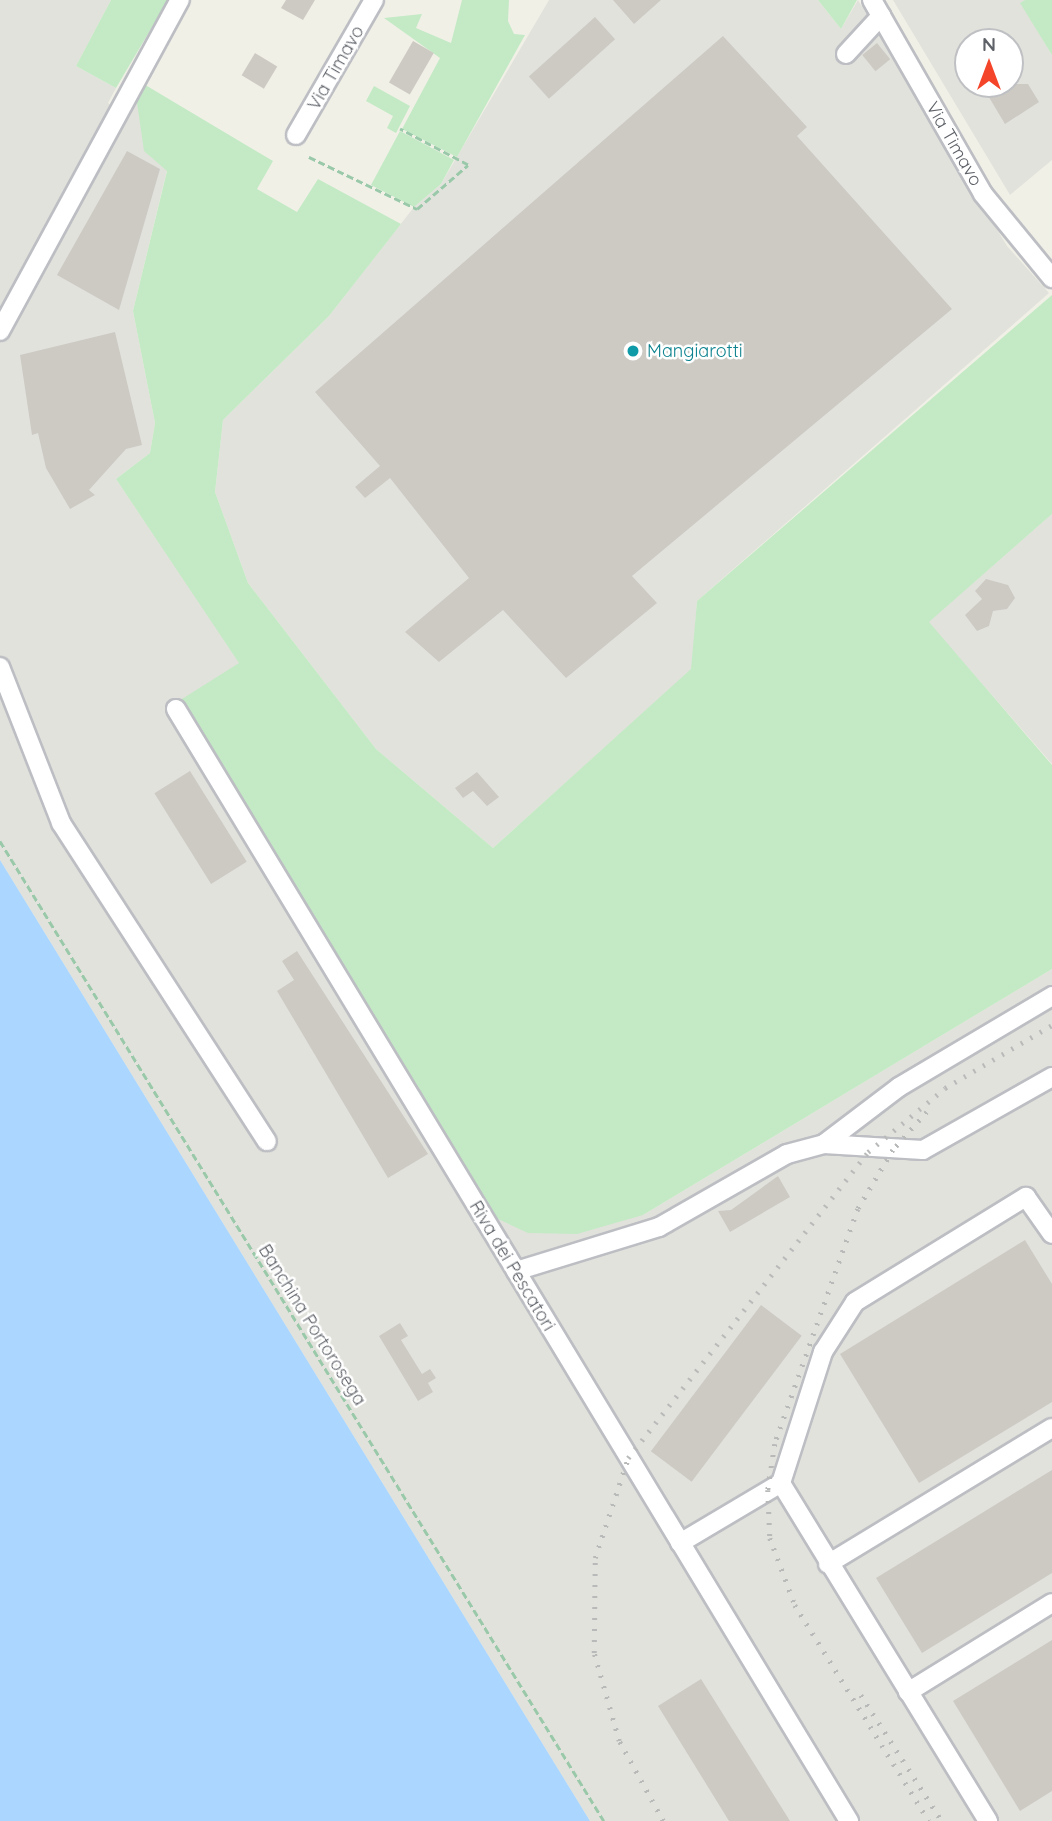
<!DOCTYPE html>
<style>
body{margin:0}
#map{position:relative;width:1052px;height:1821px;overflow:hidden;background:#f1f0e7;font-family:Quicksand,sans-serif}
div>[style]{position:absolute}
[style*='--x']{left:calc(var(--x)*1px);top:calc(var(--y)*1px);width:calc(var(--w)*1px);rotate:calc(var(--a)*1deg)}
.industrial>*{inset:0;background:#e2e2dc}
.green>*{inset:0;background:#c3eac5}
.water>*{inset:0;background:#aad6ff}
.building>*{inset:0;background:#cdcac4;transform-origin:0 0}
.path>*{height:2.5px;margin-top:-1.25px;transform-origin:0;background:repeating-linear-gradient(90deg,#9ac9aa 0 7px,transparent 0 10.5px)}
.roads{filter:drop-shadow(2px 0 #bcbec3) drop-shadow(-2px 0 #bcbec3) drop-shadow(0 2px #bcbec3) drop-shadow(0 -2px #bcbec3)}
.minor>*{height:18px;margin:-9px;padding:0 9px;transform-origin:9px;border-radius:9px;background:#fff}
.rail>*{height:4.5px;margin-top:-2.25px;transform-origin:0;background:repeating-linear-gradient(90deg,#b8b9b9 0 2px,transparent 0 11px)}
.dots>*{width:19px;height:19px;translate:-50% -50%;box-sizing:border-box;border:4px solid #fff;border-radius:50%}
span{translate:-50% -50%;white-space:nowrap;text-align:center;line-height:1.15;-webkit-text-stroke:5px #fff;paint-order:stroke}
.street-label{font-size:18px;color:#5e6268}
.culture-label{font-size:18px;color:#0d838f}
.left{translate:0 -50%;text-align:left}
.north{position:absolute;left:954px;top:28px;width:70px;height:70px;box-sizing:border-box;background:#fff;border:2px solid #bfc0c3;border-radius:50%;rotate:0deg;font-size:19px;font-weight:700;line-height:28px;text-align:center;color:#5e6268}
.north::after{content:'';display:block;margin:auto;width:24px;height:32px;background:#f4452b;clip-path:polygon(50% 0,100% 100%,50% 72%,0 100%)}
</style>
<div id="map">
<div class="industrial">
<i style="clip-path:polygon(0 0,111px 0,76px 66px,116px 88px,108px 103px,127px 116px,136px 96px,167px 170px,133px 311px,155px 423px,150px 453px,116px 479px,240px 663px,183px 700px,643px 1215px,1052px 969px,1052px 1821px,590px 1821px,0 860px)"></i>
<i style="clip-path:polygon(549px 0,818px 0,841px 29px,858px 0,1007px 246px,1049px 293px,697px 601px,692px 669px,493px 848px,376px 749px,248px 583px,215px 492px,223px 420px,329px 316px,414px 207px,441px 184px)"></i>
<i style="clip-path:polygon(evenodd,893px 0,1025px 0,1021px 3px,1052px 55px,1052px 160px,1010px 195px,893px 0,968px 42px,1010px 42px,1010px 84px,968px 84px,968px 42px)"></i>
<i style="clip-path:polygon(1052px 514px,1052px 764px,928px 622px)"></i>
</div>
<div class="green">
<i style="clip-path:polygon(111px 0,168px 0,116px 88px,76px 66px)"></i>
<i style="clip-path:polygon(462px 0,509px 0,508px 21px,514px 34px,525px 35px,457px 157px,402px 129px,440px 58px,384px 18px,422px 14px,416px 28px,451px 43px)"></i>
<i style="clip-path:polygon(818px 0,857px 0,841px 29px)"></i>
<i style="clip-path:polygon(1025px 0,1052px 0,1052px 55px,1020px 3px)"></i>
<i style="clip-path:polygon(142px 83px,273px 161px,257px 189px,297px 212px,318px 179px,401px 224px,329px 316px,223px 420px,215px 492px,248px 583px,376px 749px,493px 848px,691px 669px,697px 601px,1052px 295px,1052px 514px,929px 622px,1052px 765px,1052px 969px,643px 1215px,577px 1234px,528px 1233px,498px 1219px,182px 699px,239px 663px,116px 479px,150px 453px,155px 423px,133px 311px,167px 171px,144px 151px,136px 96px)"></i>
<i style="clip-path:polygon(374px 86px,410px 106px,396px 133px,387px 128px,393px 116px,366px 101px)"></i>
<i style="clip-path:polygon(400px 131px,454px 160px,441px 184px,414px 207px,371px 185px)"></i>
</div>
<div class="water">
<i style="clip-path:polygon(0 860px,590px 1821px,0 1821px)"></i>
</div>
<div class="building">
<i style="clip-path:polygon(286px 0,315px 0,303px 20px,281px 8px)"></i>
<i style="clip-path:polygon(613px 0,661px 0,634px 24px)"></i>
<i style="left:595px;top:17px;width:30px;height:89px;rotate:48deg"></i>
<i style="clip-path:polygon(723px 36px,807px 127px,797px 136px,952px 309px,632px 576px,657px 603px,566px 678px,503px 610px,439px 662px,405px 632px,469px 578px,390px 478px,365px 498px,355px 487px,380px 466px,315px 392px)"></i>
<i style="left:413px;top:41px;width:24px;height:48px;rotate:30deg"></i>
<i style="left:877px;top:43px;width:21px;height:19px;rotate:51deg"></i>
<i style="left:255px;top:53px;width:26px;height:26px;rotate:31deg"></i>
<i style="clip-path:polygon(981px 84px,1028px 84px,1039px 102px,1005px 124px)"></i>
<i style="clip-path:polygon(127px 151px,160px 169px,119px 310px,57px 275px)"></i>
<i style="clip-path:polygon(115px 332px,142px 445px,126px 449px,89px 490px,95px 495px,70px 509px,46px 468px,38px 433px,32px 435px,20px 355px)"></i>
<i style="clip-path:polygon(986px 579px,1008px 585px,1015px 598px,1007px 609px,993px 611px,989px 626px,977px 631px,965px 615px,982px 599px,975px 591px)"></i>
<i style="left:190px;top:771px;width:107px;height:42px;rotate:58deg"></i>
<i style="clip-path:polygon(477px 772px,499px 797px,487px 806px,473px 791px,463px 798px,455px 788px)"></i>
<i style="clip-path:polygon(297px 951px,428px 1154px,388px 1178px,277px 991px,294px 980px,282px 961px)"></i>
<i style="clip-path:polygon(778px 1176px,790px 1197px,730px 1232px,718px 1211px,731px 1210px)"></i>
<i style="clip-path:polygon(1025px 1240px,1052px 1284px,1052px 1402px,919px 1483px,840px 1354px)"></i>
<i style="left:761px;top:1305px;width:51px;height:183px;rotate:37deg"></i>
<i style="clip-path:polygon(400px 1323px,408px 1336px,401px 1340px,422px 1374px,430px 1369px,436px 1378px,428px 1383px,433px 1392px,418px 1401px,379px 1336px)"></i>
<i style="clip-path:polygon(1052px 1470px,1052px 1573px,922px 1653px,876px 1578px)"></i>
<i style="clip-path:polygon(1052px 1640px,1052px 1791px,1020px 1811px,953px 1701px)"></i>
<i style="clip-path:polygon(701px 1679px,790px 1821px,729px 1821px,658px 1706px)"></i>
</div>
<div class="path">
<i style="--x:309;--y:157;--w:120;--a:25.7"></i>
<i style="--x:417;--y:209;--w:67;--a:-40.8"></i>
<i style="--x:468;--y:165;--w:77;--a:-152.1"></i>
<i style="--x:0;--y:841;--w:1151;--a:58.35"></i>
</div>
<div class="roads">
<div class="minor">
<i style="--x:872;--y:0;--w:224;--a:60.2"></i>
<i style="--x:983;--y:194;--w:109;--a:50.6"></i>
<i style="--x:846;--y:54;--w:52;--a:-47.4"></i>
<i style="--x:296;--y:135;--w:156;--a:-60"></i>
<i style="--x:0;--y:331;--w:377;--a:-61.5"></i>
<i style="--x:0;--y:667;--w:168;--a:68.6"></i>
<i style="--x:61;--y:823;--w:379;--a:57.1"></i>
<i style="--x:176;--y:709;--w:1300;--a:58.82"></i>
<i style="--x:824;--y:1144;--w:94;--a:-37.2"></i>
<i style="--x:899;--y:1087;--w:178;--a:-30.7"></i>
<i style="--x:516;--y:1271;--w:150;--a:-17.1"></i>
<i style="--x:659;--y:1227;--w:147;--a:-29.7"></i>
<i style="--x:787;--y:1154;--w:38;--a:-15"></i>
<i style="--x:824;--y:1144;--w:99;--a:3.5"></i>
<i style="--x:923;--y:1150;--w:148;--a:-29.5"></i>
<i style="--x:680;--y:1543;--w:117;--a:-30.7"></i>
<i style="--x:828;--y:1564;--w:262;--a:-31.3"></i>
<i style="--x:908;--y:1692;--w:169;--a:-31.7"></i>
<i style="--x:988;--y:1821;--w:396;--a:-121.5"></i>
<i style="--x:781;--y:1483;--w:138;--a:-72.2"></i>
<i style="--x:823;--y:1352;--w:59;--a:-57.4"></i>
<i style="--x:855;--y:1302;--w:201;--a:-31.6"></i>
<i style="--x:1026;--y:1197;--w:45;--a:54.9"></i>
</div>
</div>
<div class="rail">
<i style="--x:927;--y:1112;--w:51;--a:131.8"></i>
<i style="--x:893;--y:1150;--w:69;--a:120.7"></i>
<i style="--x:858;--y:1209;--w:249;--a:109.5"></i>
<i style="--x:775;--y:1444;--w:47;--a:98.7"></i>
<i style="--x:768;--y:1490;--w:48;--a:87.6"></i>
<i style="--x:770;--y:1538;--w:72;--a:69.5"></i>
<i style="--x:795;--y:1605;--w:254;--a:58.2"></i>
<i style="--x:861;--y:1695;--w:150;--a:57.3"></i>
<i style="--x:663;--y:1821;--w:91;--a:-118.8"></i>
<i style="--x:619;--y:1741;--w:91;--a:-105.9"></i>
<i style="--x:594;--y:1653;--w:95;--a:-89.4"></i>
<i style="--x:595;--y:1558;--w:105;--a:-71.7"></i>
<i style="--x:628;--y:1458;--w:389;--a:-51.9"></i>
<i style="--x:868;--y:1152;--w:100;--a:-39.7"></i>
<i style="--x:945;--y:1088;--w:124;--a:-30.5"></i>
</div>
<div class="dots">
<i style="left:633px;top:351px;background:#0f9aa8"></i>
</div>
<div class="street-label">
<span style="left:336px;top:68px;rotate:-60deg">Via Timavo</span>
<span style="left:954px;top:144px;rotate:60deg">Via Timavo</span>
<span style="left:512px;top:1266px;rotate:59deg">Riva dei Pescatori</span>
<span style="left:312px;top:1325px;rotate:58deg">Banchina Portorosega</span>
</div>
<div class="culture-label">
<span class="left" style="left:647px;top:351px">Mangiarotti</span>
</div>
<div class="north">N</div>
</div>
